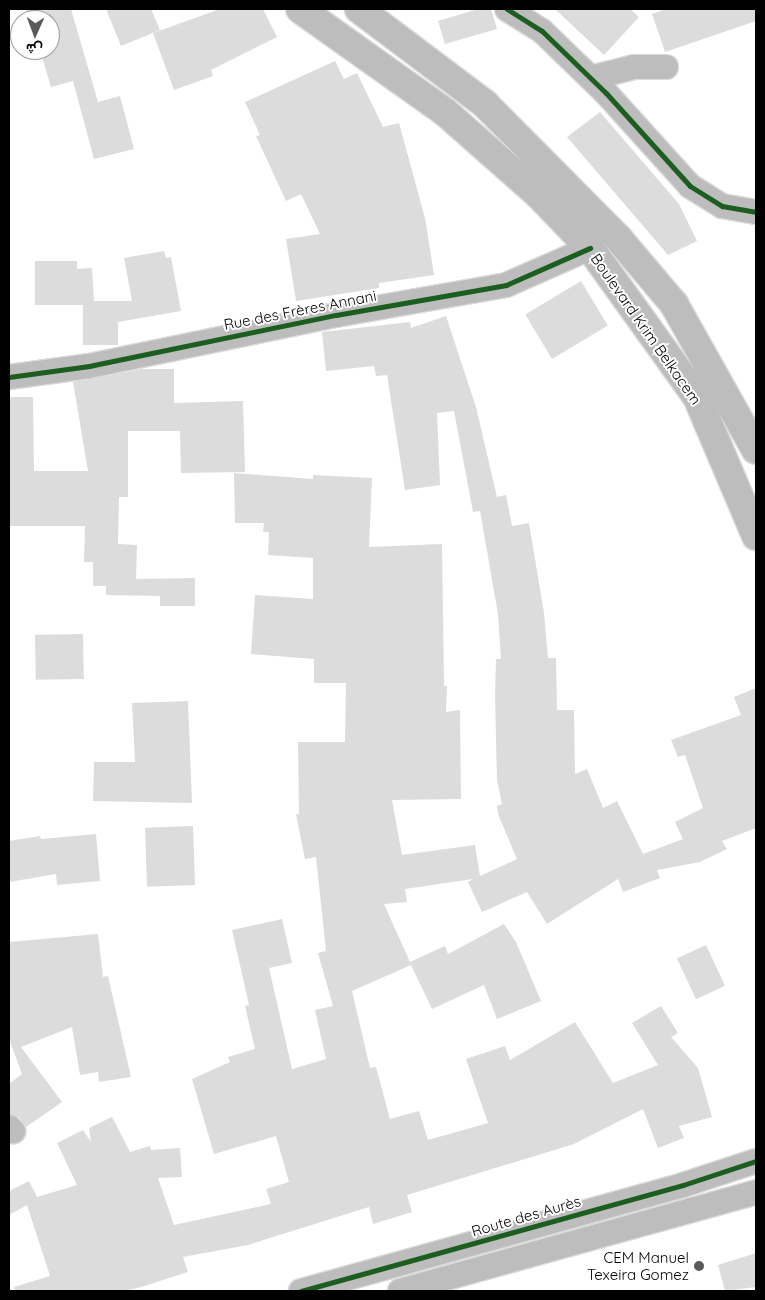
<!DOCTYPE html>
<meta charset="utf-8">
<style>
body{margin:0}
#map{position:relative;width:765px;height:1300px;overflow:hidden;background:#fff;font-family:Quicksand,Vazirmatn,sans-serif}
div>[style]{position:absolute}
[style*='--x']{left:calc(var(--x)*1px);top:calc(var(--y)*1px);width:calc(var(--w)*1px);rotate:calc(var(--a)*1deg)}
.building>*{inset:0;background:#dcdcdc;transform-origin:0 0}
.roads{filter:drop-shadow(1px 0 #dbdbdb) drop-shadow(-1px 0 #dbdbdb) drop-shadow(0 1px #dbdbdb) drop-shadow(0 -1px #dbdbdb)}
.minor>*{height:24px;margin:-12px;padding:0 12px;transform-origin:12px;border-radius:12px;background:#bdbdbd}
.major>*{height:28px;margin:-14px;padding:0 14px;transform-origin:14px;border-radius:14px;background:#bdbdbd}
.cycleway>*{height:5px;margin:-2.5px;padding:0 2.5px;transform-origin:2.5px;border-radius:2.5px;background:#1b5e20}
.dots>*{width:14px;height:14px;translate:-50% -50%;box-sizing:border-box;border:2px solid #fff;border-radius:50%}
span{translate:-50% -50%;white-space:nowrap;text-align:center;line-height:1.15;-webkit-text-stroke:4px #fff;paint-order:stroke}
.street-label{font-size:15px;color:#000}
.poi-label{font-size:15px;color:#000}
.right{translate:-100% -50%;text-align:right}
.frame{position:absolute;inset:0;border:10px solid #000;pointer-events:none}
.north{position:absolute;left:10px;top:10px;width:50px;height:50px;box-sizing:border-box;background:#fff;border:1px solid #999;border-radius:50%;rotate:182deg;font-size:14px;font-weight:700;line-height:20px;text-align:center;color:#000}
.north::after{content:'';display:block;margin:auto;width:18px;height:22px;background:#595959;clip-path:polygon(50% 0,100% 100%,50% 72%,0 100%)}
</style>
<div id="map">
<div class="building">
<i style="clip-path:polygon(25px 9px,71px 9px,98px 102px,120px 96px,134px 149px,94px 159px,73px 81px,51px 87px,42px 57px,39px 58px,37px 50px,50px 50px,50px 20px,28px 20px)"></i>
<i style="clip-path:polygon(106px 9px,151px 9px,160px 30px,121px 46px)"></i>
<i style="clip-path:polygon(220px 9px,263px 9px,277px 37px,211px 70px,213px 76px,174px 90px,153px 33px)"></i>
<i style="clip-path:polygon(478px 9px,491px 9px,497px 29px,445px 44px,438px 21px)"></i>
<i style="clip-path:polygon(555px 9px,630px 9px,639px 17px,604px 55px)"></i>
<i style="clip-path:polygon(666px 9px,756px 9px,756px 21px,665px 52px,652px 14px)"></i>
<i style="clip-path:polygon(335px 61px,344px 79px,357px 73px,383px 127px,399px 123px,425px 218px,434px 275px,379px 283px,379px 288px,296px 301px,286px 239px,320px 234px,301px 194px,286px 201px,256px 136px,260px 135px,245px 102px)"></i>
<i style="clip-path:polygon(600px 112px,679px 204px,697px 241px,668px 255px,567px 137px)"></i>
<i style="clip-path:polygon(164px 251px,166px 258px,171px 257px,181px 311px,118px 322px,118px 345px,83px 345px,83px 305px,35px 305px,35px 261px,77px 261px,77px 269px,92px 268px,94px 301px,132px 301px,124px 258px)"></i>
<i style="left:581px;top:281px;width:52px;height:65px;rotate:59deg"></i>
<i style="clip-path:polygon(446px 316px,476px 407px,497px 497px,506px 495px,512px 526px,529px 523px,544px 613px,548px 658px,556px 658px,557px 710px,574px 710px,575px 774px,587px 769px,603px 808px,617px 801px,643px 854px,683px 839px,675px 822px,703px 808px,685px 755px,678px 757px,671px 740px,741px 715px,734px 697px,756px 688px,756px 828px,722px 841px,727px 849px,700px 862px,657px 870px,660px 878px,623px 892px,618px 879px,547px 924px,527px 892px,482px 912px,468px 882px,473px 879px,405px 889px,407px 902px,384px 904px,410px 962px,445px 946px,448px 954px,504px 924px,516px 942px,541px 1001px,497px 1019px,484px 985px,432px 1009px,411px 965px,352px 991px,370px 1068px,376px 1067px,390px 1119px,419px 1111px,428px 1140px,488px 1123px,466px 1059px,505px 1046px,510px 1060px,575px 1022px,613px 1083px,658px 1065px,632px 1023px,661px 1006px,678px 1033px,671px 1037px,698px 1068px,712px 1117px,679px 1126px,684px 1138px,658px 1148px,643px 1109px,574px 1144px,407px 1195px,412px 1212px,373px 1224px,369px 1207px,248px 1245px,183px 1257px,188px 1272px,138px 1288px,123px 1291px,15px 1291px,14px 1287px,50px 1276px,27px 1205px,9px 1215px,9px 1191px,29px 1181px,37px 1197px,77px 1185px,57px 1143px,83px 1130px,91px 1142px,89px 1128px,112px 1117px,130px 1152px,150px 1146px,151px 1150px,180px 1148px,182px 1177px,158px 1178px,174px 1225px,271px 1204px,266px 1189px,289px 1182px,276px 1136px,214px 1154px,192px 1079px,230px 1062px,228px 1057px,255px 1049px,245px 1006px,249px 1005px,232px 930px,282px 919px,292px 963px,269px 968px,292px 1069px,326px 1059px,315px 1010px,333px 1006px,318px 953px,326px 951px,316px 857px,305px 859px,296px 814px,299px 814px,298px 742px,345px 742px,346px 683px,314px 683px,314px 659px,251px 654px,255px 595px,313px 599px,313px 558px,268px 555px,269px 532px,263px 532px,264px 523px,235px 523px,234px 473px,313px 479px,313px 475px,372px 478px,369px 547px,442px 544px,444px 686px,447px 686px,446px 712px,460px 710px,461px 799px,392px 800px,402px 855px,475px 845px,480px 876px,517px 859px,498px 814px,497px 806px,502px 804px,497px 780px,495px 695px,496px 659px,501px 659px,498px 614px,480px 511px,473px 512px,454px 411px,437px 413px,440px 485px,405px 490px,387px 375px,376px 376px,374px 366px,326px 371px,322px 332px,410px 322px,411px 328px)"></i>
<i style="clip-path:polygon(142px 369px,174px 369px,174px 403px,243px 401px,245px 472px,181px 473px,180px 431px,128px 431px,128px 497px,119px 497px,118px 544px,137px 545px,136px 579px,195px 578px,195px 606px,160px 606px,160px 596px,106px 595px,106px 586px,93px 586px,93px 562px,84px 562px,85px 526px,9px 526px,9px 397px,33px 397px,34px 471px,88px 471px,73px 382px)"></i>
<i style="left:83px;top:634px;width:45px;height:48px;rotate:89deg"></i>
<i style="clip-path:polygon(188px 701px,192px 803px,93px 801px,94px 762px,135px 762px,132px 703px)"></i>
<i style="left:193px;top:826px;width:59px;height:48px;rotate:88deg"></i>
<i style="clip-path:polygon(96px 834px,100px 881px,57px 885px,56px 874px,9px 882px,9px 841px,40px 836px,41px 839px)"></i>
<i style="clip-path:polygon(98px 934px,103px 977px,108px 976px,131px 1077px,99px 1082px,98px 1072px,80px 1075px,72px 1027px,21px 1047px,62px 1102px,26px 1127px,19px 1117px,9px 1114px,9px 1084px,22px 1074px,9px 1039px,9px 942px)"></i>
<i style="left:706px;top:945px;width:45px;height:32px;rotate:65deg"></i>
<i style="clip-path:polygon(756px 1253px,756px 1287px,725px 1291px,718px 1265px)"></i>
</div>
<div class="roads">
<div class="minor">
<i style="--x:507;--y:9;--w:41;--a:32.2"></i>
<i style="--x:542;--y:31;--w:89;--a:44.1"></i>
<i style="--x:606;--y:93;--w:125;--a:47.9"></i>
<i style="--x:690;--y:186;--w:38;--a:32"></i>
<i style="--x:722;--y:206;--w:35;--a:10"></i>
<i style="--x:591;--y:78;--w:44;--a:-14.3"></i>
<i style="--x:634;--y:67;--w:32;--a:0"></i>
<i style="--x:9;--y:377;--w:81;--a:-7.8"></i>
<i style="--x:89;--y:366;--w:252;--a:-11.7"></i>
<i style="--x:336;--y:315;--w:173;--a:-10"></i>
<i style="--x:506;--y:285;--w:92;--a:-23.8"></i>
<i style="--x:9;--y:1127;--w:6;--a:45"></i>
<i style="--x:301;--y:1291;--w:396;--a:-15.5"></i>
<i style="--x:683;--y:1185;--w:77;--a:-18.2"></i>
<i style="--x:400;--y:1291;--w:370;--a:-15.5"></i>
</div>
<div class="major">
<i style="--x:300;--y:9;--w:178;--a:35.4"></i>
<i style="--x:445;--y:112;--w:125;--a:41.4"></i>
<i style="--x:539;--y:195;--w:74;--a:46.1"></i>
<i style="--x:590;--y:248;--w:183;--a:54.3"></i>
<i style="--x:697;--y:397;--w:151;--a:67"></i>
<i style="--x:359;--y:9;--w:158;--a:37"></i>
<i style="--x:485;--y:104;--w:189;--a:45.2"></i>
<i style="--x:618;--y:238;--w:87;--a:49.7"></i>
<i style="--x:674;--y:304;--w:167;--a:60.7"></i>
</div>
</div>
<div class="cycleway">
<i style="--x:507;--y:9;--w:41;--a:32.2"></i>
<i style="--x:542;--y:31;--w:89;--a:44.1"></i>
<i style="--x:606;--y:93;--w:125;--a:47.9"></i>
<i style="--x:690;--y:186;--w:38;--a:32"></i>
<i style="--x:722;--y:206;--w:35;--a:10"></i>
<i style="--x:9;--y:377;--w:81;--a:-7.8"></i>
<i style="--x:89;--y:366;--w:252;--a:-11.7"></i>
<i style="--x:336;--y:315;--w:173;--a:-10"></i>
<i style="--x:506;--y:285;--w:92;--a:-23.8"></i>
<i style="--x:301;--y:1291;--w:396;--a:-15.5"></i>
<i style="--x:683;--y:1185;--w:77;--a:-18.2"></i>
</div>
<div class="dots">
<i style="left:699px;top:1266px;background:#595959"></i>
</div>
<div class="street-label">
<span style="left:300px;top:310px;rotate:-11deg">Rue des Frères Annani</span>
<span style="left:646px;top:329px;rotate:55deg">Boulevard Krim Belkacem</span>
<span style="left:526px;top:1216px;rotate:-16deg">Route des Aurès</span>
</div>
<div class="poi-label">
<span class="right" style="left:689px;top:1266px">CEM Manuel<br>Texeira Gomez</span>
</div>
<div class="frame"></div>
<div class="north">ش</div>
</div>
